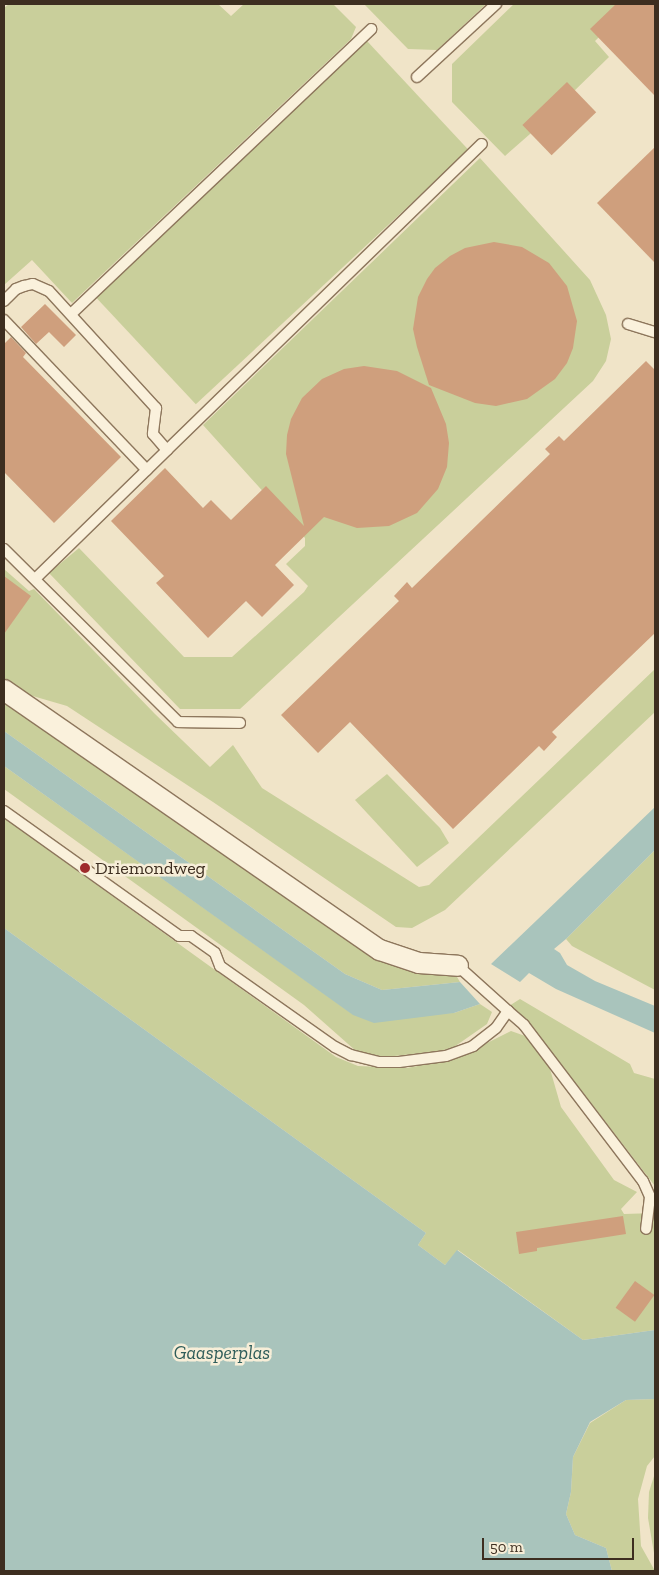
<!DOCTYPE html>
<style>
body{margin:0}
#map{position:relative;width:659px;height:1575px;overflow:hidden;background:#f0e4c8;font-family:"Zilla Slab",serif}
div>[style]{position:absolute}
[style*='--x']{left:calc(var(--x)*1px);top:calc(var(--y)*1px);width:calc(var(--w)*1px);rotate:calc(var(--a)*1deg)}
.green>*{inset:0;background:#c9cf9b;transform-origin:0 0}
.water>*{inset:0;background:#a9c4bc}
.building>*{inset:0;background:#cf9f7d;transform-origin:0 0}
.roads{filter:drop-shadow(1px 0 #8d765c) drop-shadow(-1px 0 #8d765c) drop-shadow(0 1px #8d765c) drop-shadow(0 -1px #8d765c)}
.service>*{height:10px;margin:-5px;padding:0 5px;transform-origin:5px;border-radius:5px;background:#faf1dc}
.minor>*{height:20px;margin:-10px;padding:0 10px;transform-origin:10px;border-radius:10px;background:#faf1dc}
.dots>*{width:14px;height:14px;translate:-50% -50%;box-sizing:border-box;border:2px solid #f7eed8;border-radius:50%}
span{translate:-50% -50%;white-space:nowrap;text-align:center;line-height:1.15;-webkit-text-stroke:5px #f7eed8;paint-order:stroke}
.poi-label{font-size:18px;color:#3d2e20}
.left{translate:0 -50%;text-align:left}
.water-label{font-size:19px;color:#2f5d5a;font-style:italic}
.frame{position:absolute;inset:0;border:5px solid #3d2e20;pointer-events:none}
.scale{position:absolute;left:482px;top:1538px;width:152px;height:22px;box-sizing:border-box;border:2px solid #3d2e20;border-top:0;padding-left:6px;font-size:15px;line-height:18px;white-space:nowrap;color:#3d2e20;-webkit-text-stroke:4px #f7eed8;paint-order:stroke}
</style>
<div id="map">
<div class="green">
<i style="clip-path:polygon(9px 4px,218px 4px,231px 16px,244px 4px,333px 4px,356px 27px,351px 39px,72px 303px,32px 260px,4px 285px,4px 8px)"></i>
<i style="clip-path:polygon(364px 4px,486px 4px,437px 50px,408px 49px)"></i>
<i style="clip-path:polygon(514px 4px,633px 4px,595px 41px,609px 57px,530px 134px,505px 156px,452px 102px,452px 64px)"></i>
<i style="left:367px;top:41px;width:149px;height:373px;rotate:47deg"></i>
<i style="clip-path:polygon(480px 158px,590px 280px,606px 315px,611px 339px,606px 361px,593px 381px,240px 709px,180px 709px,49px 573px,79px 548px,184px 657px,232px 657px,304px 592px,308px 586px,286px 564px,305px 546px,305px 538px,203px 425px)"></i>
<i style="clip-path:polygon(4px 569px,29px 591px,34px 589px,155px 714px,210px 767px,233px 745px,262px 788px,419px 887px,429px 885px,655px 669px,655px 712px,445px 910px,412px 928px,396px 927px,213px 802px,67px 706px,19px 692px,4px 682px)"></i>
<i style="clip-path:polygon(4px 703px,363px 949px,397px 966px,457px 977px,460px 982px,382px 990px,345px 974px,4px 731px)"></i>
<i style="clip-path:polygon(4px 766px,354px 1015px,454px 1013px,480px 1004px,492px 1012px,487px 1024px,454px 1047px,440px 1051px,385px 1057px,356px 1051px,304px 1005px,4px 789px)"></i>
<i style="clip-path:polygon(387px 774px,440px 828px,449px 843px,417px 867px,355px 800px)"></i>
<i style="clip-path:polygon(4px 818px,336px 1057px,358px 1066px,407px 1068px,455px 1059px,511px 1031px,528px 1037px,548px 1062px,561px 1107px,614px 1180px,637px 1192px,621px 1209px,624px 1214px,655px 1213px,655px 1330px,583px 1340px,458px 1250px,445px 1265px,418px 1245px,426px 1233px,4px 928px)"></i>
<i style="clip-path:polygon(655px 850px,655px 990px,572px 946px,566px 939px)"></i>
<i style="clip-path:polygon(520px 999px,630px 1064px,634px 1073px,655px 1079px,655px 1186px,530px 1024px,509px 1006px)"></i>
<i style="clip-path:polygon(655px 1399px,655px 1456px,647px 1466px,638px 1499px,641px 1546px,655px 1571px,612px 1571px,606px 1548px,575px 1535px,566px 1514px,571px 1492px,573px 1457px,590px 1423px,626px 1400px)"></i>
<i style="clip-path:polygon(655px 1473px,655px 1559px,648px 1518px,649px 1492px)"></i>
</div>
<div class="water">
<i style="clip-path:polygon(4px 731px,345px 974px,382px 990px,460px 982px,480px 1004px,454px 1013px,374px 1023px,353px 1015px,4px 766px)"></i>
<i style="clip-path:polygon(655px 807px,655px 850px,566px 939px,554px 949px,560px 953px,567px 965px,595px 981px,655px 1006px,655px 1033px,556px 989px,529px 973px,520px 982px,491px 964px)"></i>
<i style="clip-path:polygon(4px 928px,426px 1233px,418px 1245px,445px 1265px,457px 1250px,583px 1340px,655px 1330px,655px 1399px,626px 1400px,590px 1422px,573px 1457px,571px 1492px,566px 1514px,575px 1535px,606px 1548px,612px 1571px,4px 1571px)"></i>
</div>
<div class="building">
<i style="clip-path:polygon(616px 4px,655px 4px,655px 96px,590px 29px)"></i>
<i style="left:567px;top:82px;width:42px;height:62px;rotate:46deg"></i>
<i style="clip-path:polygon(655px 147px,655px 263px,597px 203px)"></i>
<i style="clip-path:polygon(494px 242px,522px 247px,549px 263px,567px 286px,577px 321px,573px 348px,567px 363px,555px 379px,527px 399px,496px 406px,475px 403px,429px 385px,417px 347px,413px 329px,418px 297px,427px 279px,435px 268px,450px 256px,465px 248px)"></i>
<i style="clip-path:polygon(45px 304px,76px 335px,64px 347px,49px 332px,36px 344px,21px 327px)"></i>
<i style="clip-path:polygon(11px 337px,26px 353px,23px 357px,121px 457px,54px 523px,4px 472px,4px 344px)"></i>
<i style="clip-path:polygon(646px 361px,655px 370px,655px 633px,552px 732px,557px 737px,544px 751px,539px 746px,453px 829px,350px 722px,318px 753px,281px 715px,399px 601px,394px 596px,407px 582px,412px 588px,550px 454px,545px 449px,559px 436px,564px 441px)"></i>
<i style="clip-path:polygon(364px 366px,397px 371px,431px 388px,446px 424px,449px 443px,447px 467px,438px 489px,417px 513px,389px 526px,357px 528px,324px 517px,275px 565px,294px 585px,262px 617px,246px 601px,208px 638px,156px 583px,164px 576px,111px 521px,165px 468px,203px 508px,211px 500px,231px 520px,266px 486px,304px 526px,286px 454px,287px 435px,291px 419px,302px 398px,322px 379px,344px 369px)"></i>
<i style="clip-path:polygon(4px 576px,31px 596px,4px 634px)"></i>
<i style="clip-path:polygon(623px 1216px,626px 1234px,537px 1248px,537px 1251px,519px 1254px,516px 1232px)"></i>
<i style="left:635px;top:1281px;width:24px;height:33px;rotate:36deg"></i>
</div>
<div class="roads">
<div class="service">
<i style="--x:417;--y:77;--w:108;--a:-42.7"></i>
<i style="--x:4;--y:301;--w:17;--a:-45"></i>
<i style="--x:16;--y:289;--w:9;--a:-21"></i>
<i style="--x:24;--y:286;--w:9;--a:-13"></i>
<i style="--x:33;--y:284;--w:17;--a:24"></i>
<i style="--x:49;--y:291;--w:159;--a:47.6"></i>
<i style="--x:156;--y:408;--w:26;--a:97"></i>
<i style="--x:153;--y:434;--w:21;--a:49"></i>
<i style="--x:167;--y:450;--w:439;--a:-44.2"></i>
<i style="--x:71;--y:314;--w:414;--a:-43.5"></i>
<i style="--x:4;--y:320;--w:207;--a:46.4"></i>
<i style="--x:628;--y:324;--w:28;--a:17"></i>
<i style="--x:4;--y:549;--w:245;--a:44.8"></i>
<i style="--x:178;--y:722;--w:62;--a:0.9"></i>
<i style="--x:35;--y:579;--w:185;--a:-44.3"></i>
<i style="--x:4;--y:811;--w:215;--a:35.5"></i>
<i style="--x:179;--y:936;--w:12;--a:0"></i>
<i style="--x:191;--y:936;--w:29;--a:35"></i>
<i style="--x:215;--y:953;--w:14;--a:69"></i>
<i style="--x:220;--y:966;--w:141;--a:35.2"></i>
<i style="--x:335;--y:1047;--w:18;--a:27"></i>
<i style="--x:351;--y:1055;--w:29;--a:14"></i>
<i style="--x:379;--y:1062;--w:20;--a:0"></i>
<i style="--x:399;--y:1062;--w:47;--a:-7.3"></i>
<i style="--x:446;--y:1056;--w:29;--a:-20"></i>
<i style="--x:473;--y:1046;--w:29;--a:-38"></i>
<i style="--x:496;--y:1028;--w:21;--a:-55"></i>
<i style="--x:508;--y:1011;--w:67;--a:-138"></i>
<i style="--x:508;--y:1011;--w:21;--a:41"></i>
<i style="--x:524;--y:1025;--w:196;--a:52.7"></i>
<i style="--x:643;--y:1181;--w:17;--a:66"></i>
<i style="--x:650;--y:1197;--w:32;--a:97"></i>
</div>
<div class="minor">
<i style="--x:4;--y:690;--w:457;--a:34.7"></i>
<i style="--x:380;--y:950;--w:41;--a:18.4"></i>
<i style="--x:419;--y:963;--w:39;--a:4"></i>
</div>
</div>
<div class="dots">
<i style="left:85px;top:868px;background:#9e2a2b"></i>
</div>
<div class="poi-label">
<span class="left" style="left:95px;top:868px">Driemondweg</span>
</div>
<div class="water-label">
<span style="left:222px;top:1353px">Gaasperplas</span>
</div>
<div class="frame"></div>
<div class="scale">50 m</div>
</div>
